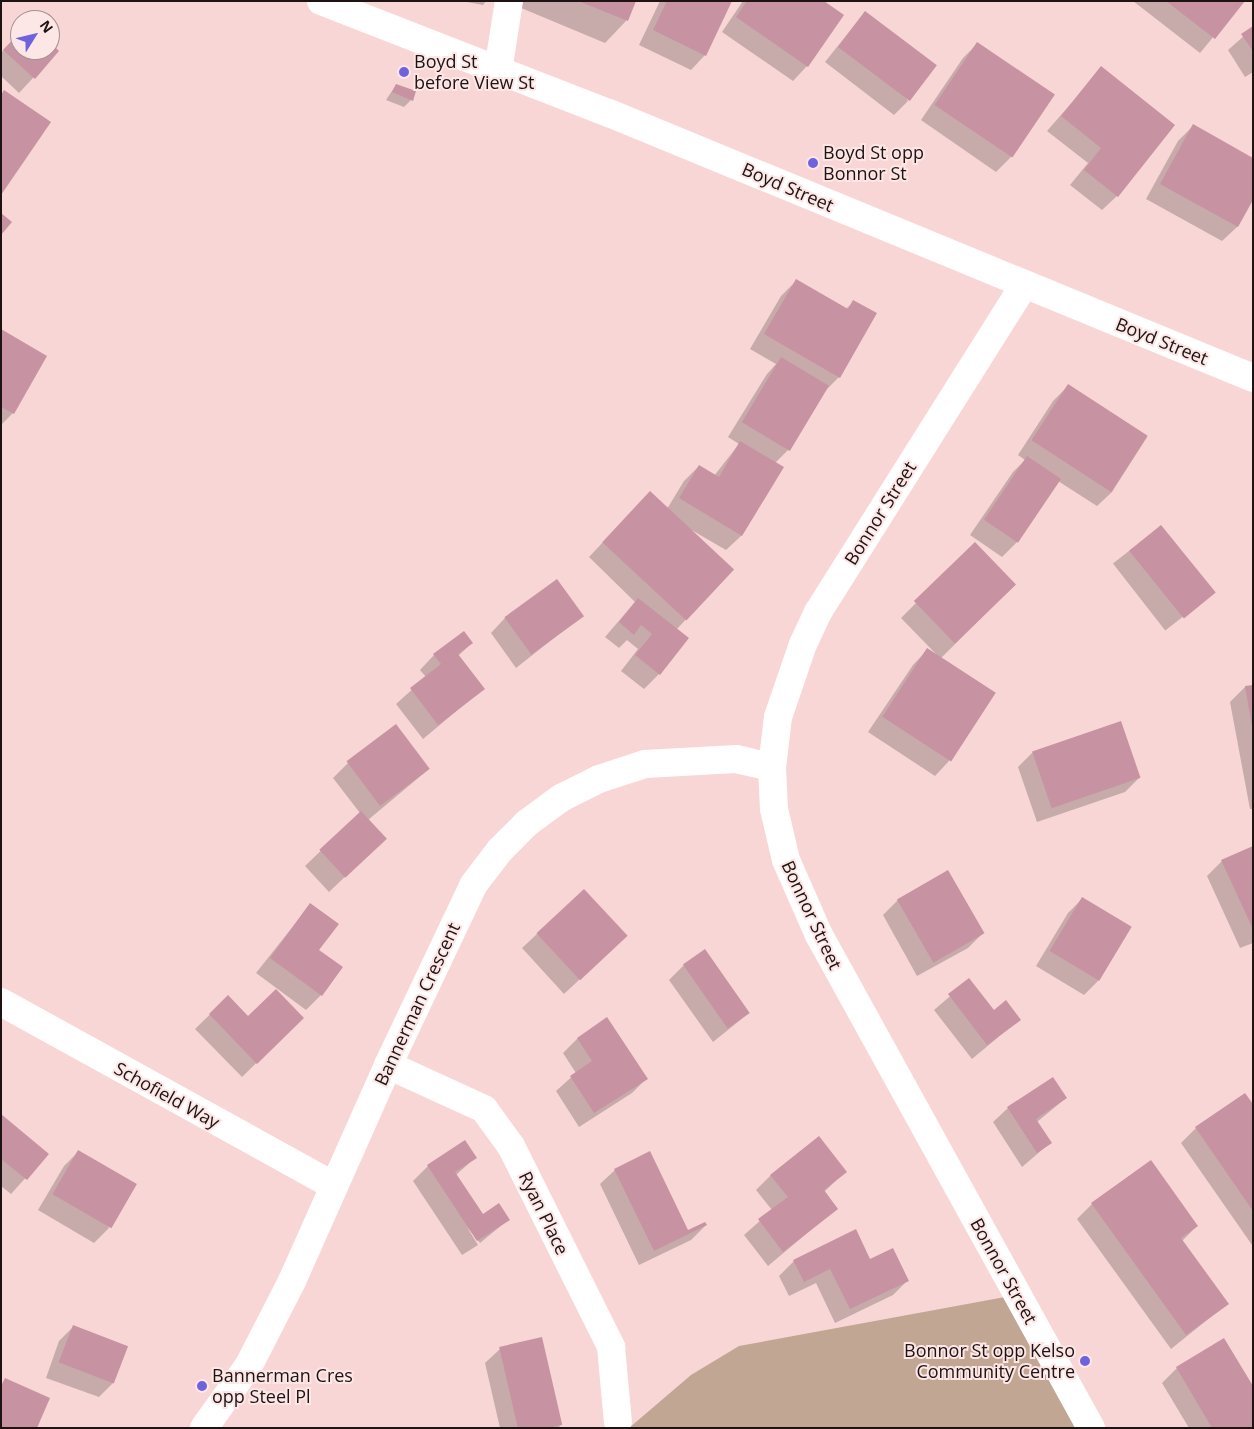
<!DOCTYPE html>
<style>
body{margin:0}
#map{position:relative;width:1254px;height:1429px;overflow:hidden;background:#f8d6d5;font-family:"Open Sans",sans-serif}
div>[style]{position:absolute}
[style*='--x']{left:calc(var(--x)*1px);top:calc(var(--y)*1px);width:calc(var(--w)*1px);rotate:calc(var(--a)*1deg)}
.green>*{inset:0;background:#c1a693}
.shadow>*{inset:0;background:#0003;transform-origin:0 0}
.building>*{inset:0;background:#c793a2;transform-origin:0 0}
.minor>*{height:28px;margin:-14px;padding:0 14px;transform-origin:14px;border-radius:14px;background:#fff}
.major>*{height:28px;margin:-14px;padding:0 14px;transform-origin:14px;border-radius:14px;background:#fff}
.dots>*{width:14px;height:14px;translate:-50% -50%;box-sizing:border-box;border:2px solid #fce7e6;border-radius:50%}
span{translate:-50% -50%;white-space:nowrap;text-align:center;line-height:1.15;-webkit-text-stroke:4px #fce7e6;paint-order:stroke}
.poi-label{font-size:18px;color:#1e1212}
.left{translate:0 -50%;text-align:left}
.right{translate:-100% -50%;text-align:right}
.street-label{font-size:18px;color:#1e1212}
.frame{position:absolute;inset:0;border:2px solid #1e1212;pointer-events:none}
.north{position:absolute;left:10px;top:10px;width:50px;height:50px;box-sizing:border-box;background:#fce7e6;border:1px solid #a39291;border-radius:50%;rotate:54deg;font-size:14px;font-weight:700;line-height:20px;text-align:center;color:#1e1212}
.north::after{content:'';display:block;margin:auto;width:18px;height:22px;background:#6f63dd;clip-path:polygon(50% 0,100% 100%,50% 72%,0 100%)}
</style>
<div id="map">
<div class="green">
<i style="clip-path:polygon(1016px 1295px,1091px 1428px,629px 1428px,691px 1375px,739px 1346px)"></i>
</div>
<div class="shadow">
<i style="clip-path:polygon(461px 1px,486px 1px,483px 5px)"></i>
<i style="clip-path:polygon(516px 1px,634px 1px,626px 21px,605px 43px,514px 5px)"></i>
<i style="clip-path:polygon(660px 1px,731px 1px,705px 55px,691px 70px,639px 45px)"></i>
<i style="clip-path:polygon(743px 1px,822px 1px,807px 66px,793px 81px,722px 32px)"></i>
<i style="clip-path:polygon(1133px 1px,1243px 1px,1200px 53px)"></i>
<i style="clip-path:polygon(865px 12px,908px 101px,894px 115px,825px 62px)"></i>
<i style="clip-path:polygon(1253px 28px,1253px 72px,1245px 77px,1228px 50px)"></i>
<i style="clip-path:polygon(20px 33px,20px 50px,50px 50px,50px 44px,58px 51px,19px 93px,1px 76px,1px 53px)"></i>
<i style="clip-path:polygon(978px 43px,1053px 95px,1011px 157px,996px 172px,921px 120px,963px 58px)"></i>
<i style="clip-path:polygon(1102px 68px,1117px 196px,1102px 210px,1070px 185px,1088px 163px,1047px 131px)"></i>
<i style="clip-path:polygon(396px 85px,411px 100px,404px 107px,386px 100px)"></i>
<i style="clip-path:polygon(1193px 126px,1253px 197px,1237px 227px,1222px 241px,1146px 199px,1178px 141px)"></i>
<i style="clip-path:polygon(796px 281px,846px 309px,853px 302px,839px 377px,824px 392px,788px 450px,775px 463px,782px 468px,741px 536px,726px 550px,688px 528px,732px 570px,676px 630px,659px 674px,644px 689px,621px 671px,638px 649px,627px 640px,619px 648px,605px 637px,635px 602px,589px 557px,636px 507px,667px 509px,684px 481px,699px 466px,714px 476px,739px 444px,728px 437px,767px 374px,776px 364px,750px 349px,781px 296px)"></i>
<i style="clip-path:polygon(1px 331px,13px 413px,1px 425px)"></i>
<i style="clip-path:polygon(1068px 386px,1147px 437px,1112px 492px,1097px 506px,1058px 481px,1017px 542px,1002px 557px,970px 535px,1013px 472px,1025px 460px,1018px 455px,1053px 401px)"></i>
<i style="left:1161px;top:526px;width:85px;height:61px;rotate:52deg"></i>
<i style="clip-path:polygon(975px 544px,1015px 585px,940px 659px,949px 761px,935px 776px,868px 732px,913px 665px,927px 650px,937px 655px,901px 618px)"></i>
<i style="clip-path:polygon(582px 616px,516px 668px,491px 633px,505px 618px)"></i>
<i style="clip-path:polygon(472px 643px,458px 656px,483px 689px,423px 739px,396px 704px,426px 677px,420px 670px,434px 655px)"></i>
<i style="clip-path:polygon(1253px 686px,1253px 809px,1250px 809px,1230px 702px,1245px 687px)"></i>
<i style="clip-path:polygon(1033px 752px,1139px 778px,1125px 792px,1037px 822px,1018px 767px)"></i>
<i style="clip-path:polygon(348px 763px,429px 769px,368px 820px,370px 853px,329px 892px,305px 866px,360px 813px,333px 778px)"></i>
<i style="clip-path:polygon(1253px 847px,1253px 943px,1240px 948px,1207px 876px,1222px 861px)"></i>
<i style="clip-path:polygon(1082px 899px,1130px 928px,1099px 980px,1084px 995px,1036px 966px,1068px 913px)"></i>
<i style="clip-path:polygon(898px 900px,983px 933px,968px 948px,917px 976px,883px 915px)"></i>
<i style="clip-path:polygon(310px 905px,321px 995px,306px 1010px,256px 973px)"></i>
<i style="clip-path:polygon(537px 934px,611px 950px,564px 994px,522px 948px)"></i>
<i style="clip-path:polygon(684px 965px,749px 1013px,713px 1042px,669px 980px)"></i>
<i style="clip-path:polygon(969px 980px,993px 1011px,1019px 1020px,972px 1059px,934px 1010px)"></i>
<i style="clip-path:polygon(228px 997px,248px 1018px,302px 1018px,242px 1077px,195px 1029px)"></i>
<i style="clip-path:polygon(607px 1019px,646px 1079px,632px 1093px,579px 1127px,556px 1091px,576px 1073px,563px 1053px,577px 1039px)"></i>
<i style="clip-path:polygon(1245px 1095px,1253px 1106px,1252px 1245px,1181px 1143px,1196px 1128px)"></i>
<i style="clip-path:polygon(1066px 1098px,1037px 1122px,1050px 1143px,1022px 1167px,993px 1122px,1008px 1108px)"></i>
<i style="clip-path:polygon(1px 1115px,47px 1154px,11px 1194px,1px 1186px)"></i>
<i style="clip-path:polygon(465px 1142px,476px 1157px,456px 1175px,483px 1216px,508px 1220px,480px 1243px,467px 1227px,478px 1245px,462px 1255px,413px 1181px,428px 1166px)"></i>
<i style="clip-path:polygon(79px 1151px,109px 1228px,94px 1243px,38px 1210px,64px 1166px)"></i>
<i style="clip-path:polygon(615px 1170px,687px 1232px,706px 1225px,691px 1240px,639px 1265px,600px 1184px)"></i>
<i style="clip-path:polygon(845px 1172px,824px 1192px,837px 1208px,768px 1266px,744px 1235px,772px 1210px,756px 1190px,771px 1175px)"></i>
<i style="clip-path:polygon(1092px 1204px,1197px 1226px,1182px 1241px,1227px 1304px,1171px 1349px,1077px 1219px)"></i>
<i style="clip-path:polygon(870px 1260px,908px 1280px,893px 1295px,835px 1323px,816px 1283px,789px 1296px,779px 1276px,794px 1261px)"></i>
<i style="clip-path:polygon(74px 1326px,114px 1382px,99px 1397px,46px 1378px,59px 1341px)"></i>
<i style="clip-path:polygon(500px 1349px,561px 1425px,558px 1428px,500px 1428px,485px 1363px)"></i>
<i style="clip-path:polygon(1177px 1368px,1253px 1428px,1189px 1428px,1162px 1383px)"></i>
</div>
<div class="building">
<i style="clip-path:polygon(578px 1px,636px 1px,628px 21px)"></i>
<i style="clip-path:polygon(667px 1px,732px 1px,706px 56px,653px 30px)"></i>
<i style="clip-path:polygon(747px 1px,824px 1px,844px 15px,808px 67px,736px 17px)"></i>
<i style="clip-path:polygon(1166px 1px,1245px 1px,1215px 39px)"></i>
<i style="left:865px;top:11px;width:90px;height:45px;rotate:37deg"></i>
<i style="clip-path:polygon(1253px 26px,1253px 51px,1241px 34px)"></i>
<i style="clip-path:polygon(20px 32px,20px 50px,50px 50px,50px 42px,59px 51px,35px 79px,3px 50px)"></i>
<i style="left:977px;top:42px;width:94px;height:76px;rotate:34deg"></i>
<i style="clip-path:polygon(1101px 66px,1175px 125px,1118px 197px,1084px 170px,1101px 148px,1061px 116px)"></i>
<i style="clip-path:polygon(396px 84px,416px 91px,413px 101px,392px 92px)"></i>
<i style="clip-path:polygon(4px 90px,51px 122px,1px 195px,1px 95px)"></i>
<i style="clip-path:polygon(1193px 124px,1253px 158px,1253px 200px,1238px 227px,1160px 184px)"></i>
<i style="clip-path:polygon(1px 213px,12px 222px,1px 235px)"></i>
<i style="clip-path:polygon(796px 279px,848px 309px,853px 300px,877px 313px,840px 378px,764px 334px)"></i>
<i style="clip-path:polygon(1px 329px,47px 356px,14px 414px,1px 407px)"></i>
<i style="left:781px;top:357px;width:56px;height:76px;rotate:31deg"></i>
<i style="left:1068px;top:384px;width:95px;height:67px;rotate:33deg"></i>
<i style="clip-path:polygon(740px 441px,784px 467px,742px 536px,679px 498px,699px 465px,719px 477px)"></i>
<i style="left:1027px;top:456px;width:41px;height:77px;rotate:34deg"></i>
<i style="left:650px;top:491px;width:115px;height:70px;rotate:43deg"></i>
<i style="left:1161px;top:525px;width:87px;height:41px;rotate:51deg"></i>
<i style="left:975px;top:542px;width:59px;height:85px;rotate:46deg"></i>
<i style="left:557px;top:579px;width:46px;height:65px;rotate:54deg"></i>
<i style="clip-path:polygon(638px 598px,689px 638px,660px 675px,635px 655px,652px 634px,641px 625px,634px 635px,619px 622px)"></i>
<i style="clip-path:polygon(464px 631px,473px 643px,458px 654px,485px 689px,438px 725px,410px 688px,441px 664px,433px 654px)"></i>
<i style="left:927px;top:648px;width:82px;height:82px;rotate:33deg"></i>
<i style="clip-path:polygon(1253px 685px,1253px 726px,1252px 726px,1245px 686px)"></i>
<i style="left:1121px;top:721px;width:60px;height:94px;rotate:71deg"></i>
<i style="left:396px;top:724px;width:56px;height:62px;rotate:53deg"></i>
<i style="left:361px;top:811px;width:38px;height:57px;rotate:47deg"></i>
<i style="clip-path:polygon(1253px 846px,1253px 929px,1221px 860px)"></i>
<i style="left:948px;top:870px;width:73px;height:59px;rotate:60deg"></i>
<i style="left:584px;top:889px;width:64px;height:65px;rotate:47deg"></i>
<i style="left:1082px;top:897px;width:58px;height:63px;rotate:31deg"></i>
<i style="clip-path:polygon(310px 903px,339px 924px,319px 950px,343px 967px,322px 996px,270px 958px)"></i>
<i style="left:705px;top:949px;width:78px;height:27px;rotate:55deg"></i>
<i style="clip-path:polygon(969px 978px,994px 1010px,1006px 1000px,1021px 1020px,987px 1045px,948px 994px)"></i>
<i style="clip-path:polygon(276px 989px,304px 1018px,257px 1064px,209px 1014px,228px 995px,248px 1016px)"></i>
<i style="clip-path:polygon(607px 1017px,648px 1079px,594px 1113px,570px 1076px,592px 1061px,577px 1038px)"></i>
<i style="clip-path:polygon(1053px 1077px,1067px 1098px,1036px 1119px,1052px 1143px,1037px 1153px,1007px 1107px)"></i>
<i style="clip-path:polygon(1245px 1093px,1253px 1104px,1253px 1211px,1195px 1127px)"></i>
<i style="clip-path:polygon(1px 1114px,49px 1154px,27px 1180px,1px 1159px)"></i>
<i style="clip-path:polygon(819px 1136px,847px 1172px,824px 1190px,838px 1209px,783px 1252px,758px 1219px,788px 1197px,770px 1175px)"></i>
<i style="clip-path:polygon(465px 1140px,477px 1158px,455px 1172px,483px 1214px,499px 1203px,510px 1220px,477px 1241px,427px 1165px)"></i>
<i style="left:78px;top:1150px;width:68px;height:51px;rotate:30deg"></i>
<i style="clip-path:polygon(650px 1151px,688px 1230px,705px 1222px,707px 1225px,654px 1251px,614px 1169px)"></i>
<i style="clip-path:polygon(1151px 1160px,1198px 1226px,1181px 1238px,1229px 1304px,1186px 1335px,1091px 1203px)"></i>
<i style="clip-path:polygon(856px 1229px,870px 1259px,893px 1248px,909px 1281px,850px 1309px,830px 1269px,804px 1282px,793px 1260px)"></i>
<i style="left:73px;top:1325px;width:59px;height:40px;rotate:21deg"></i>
<i style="left:542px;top:1337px;width:90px;height:44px;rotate:77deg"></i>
<i style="clip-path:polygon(1224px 1338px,1253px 1386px,1253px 1428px,1212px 1428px,1176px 1367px)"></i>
<i style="clip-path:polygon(5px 1378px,50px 1398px,37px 1428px,1px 1428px,1px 1386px)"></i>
</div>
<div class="minor">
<i style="--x:498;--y:71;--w:71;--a:-81.1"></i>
<i style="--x:1024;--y:285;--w:386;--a:122.2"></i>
<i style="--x:818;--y:612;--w:35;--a:115"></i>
<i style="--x:803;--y:644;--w:77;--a:108.9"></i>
<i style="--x:778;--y:717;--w:50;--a:96.8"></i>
<i style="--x:772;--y:767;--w:42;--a:87.3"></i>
<i style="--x:774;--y:809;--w:52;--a:76.8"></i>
<i style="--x:786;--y:860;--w:82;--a:66.3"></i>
<i style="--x:819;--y:935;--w:563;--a:61.11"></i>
<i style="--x:1;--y:1002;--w:380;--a:28.9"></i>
<i style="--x:388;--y:1065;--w:106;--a:24.6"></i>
<i style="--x:484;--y:1109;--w:46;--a:53.9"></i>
<i style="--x:511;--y:1146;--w:225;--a:63.5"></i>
<i style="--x:611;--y:1347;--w:75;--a:84.7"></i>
<i style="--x:204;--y:1428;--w:77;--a:-54.5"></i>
<i style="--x:249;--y:1365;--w:94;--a:-62.9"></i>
<i style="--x:292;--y:1281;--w:236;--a:-66"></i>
<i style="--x:388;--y:1065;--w:200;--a:-64.6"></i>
<i style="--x:474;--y:884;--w:43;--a:-52.6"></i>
<i style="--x:500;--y:850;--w:38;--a:-45"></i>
<i style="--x:527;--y:823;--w:42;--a:-36.3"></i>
<i style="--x:561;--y:798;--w:42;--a:-26.6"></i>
<i style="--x:599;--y:779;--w:48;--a:-18.1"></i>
<i style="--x:645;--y:764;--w:91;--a:-3.1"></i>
<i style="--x:736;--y:759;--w:37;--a:13"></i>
</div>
<div class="major">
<i style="--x:321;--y:1;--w:309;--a:21.3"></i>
<i style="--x:609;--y:113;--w:696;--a:22.37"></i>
</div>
<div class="dots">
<i style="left:404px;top:72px;background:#6f63dd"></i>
<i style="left:813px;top:163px;background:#6f63dd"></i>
<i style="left:1085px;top:1361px;background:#6f63dd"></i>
<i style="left:202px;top:1386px;background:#6f63dd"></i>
</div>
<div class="poi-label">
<span class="left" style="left:414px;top:72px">Boyd St<br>before View St</span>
<span class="left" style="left:823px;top:163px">Boyd St opp<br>Bonnor St</span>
<span class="right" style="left:1075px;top:1361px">Bonnor St opp Kelso<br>Community Centre</span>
<span class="left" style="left:212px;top:1386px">Bannerman Cres<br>opp Steel Pl</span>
</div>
<div class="street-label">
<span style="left:788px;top:187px;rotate:23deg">Boyd Street</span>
<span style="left:1162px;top:341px;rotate:22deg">Boyd Street</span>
<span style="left:880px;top:513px;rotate:-58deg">Bonnor Street</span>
<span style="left:812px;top:915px;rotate:65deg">Bonnor Street</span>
<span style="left:417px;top:1004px;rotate:-65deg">Bannerman Crescent</span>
<span style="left:167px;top:1095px;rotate:29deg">Schofield Way</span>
<span style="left:544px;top:1213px;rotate:64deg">Ryan Place</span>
<span style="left:1004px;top:1271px;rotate:61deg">Bonnor Street</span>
</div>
<div class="frame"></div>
<div class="north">N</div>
</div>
